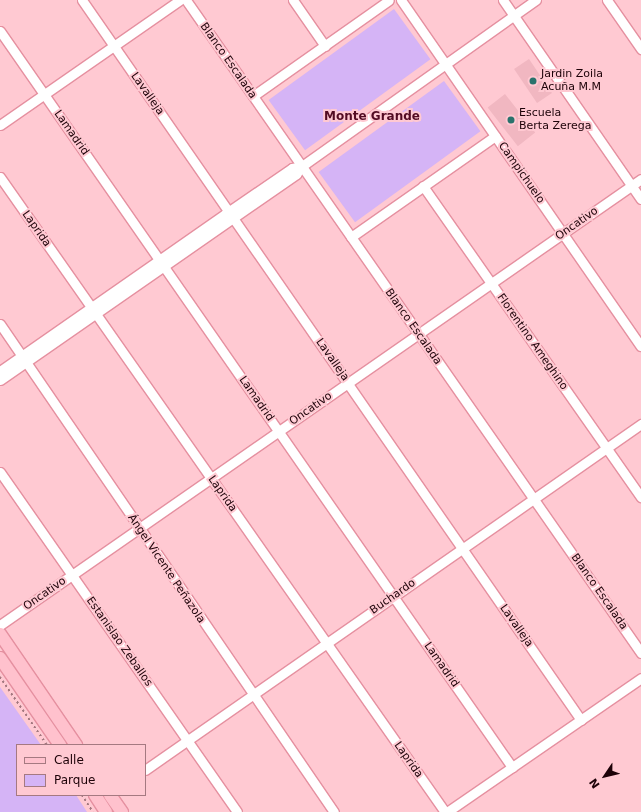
<!DOCTYPE html>
<meta charset="utf-8">
<style>
body{margin:0}
#map{position:relative;width:641px;height:812px;overflow:hidden;background:#ffc9d2;font-family:"DejaVu Sans",sans-serif}
div>[style]{position:absolute}
[style*='--x']{left:calc(var(--x)*1px);top:calc(var(--y)*1px);width:calc(var(--w)*1px);rotate:calc(var(--a)*1deg)}
.built>*{inset:0;background:#f1b7c1;transform-origin:0 0}
.green>*{inset:0;background:#d5b4f6;transform-origin:0 0}
.path>*{height:1.5px;margin-top:-0.75px;transform-origin:0;background:repeating-linear-gradient(90deg,#a3787f 0 2px,transparent 0 5px)}
.roads{filter:drop-shadow(1px 0 #e590a0) drop-shadow(-1px 0 #e590a0) drop-shadow(0 1px #e590a0) drop-shadow(0 -1px #e590a0)}
.minor>*{height:9px;margin:-4.5px;padding:0 4.5px;transform-origin:4.5px;border-radius:4.5px;background:#fff}
.major>*{height:12px;margin:-6px;padding:0 6px;transform-origin:6px;border-radius:6px;background:#ffc1cd}
.dots>*{width:11px;height:11px;translate:-50% -50%;box-sizing:border-box;border:2px solid #ffc9d2;border-radius:50%}
span{translate:-50% -50%;white-space:nowrap;text-align:center;line-height:1.15;-webkit-text-stroke:4px #ffc9d2;paint-order:stroke}
.street-label{font-size:11px;color:#1d0208}
.poi-label{font-size:11px;color:#1d0208}
.left{translate:0 -50%;text-align:left}
.neighbourhood-label{font-size:12px;color:#530b23;font-weight:700}
.legend{position:absolute;left:16px;top:744px;width:130px;height:52px;box-sizing:border-box;background:#ffc9d2;border:1px solid #a57981;margin:0;padding:5px 7px;list-style:none;font-size:12px;color:#1d0208}
.legend li{display:flex;align-items:center;gap:8px;height:20px}
.legend b{width:20px;border:1px solid #a57981}
.north{position:absolute;left:585px;top:756px;width:40px;height:40px;-webkit-text-stroke:3px #ffc9d2;paint-order:stroke;rotate:235deg;font-size:11px;font-weight:700;line-height:16px;text-align:center;color:#1d0208}
.north::after{content:'';display:block;margin:auto;width:14px;height:18px;background:#1d0208;clip-path:polygon(50% 0,100% 100%,50% 72%,0 100%)}
</style>
<div id="map">
<div class="built">
<i style="left:529px;top:59px;width:41px;height:18px;rotate:56deg"></i>
<i style="left:505px;top:94px;width:49px;height:22px;rotate:52deg"></i>
</div>
<div class="green">
<i style="left:394px;top:9px;width:62px;height:155px;rotate:54deg"></i>
<i style="left:444px;top:81px;width:62px;height:155px;rotate:54deg"></i>
<i style="clip-path:polygon(0 687px,41px 745px,17px 745px,17px 795px,76px 795px,87px 812px,0 812px)"></i>
</div>
<div class="path">
<i style="--x:0;--y:677;--w:83;--a:55.3"></i>
<i style="--x:82;--y:795;--w:20;--a:57"></i>
</div>
<div class="roads">
<div class="minor">
<i style="--x:82;--y:0;--w:876;--a:55.28"></i>
<i style="--x:186;--y:0;--w:796;--a:55.13"></i>
<i style="--x:293;--y:0;--w:56;--a:55.2"></i>
<i style="--x:401;--y:0;--w:421;--a:55.3"></i>
<i style="--x:503;--y:0;--w:242;--a:55.3"></i>
<i style="--x:607;--y:0;--w:60;--a:55.2"></i>
<i style="--x:0;--y:31;--w:897;--a:55.18"></i>
<i style="--x:253;--y:96;--w:166;--a:-35.2"></i>
<i style="--x:0;--y:125;--w:219;--a:-34.8"></i>
<i style="--x:0;--y:177;--w:775;--a:54.98"></i>
<i style="--x:423;--y:186;--w:380;--a:55"></i>
<i style="--x:351;--y:237;--w:176;--a:-35"></i>
<i style="--x:0;--y:324;--w:591;--a:55.61"></i>
<i style="--x:0;--y:371;--w:274;--a:-34.9"></i>
<i style="--x:225;--y:214;--w:81;--a:-34.5"></i>
<i style="--x:292;--y:168;--w:10;--a:-11"></i>
<i style="--x:0;--y:380;--w:361;--a:-34.8"></i>
<i style="--x:296;--y:174;--w:10;--a:-53"></i>
<i style="--x:302;--y:166;--w:287;--a:-35.4"></i>
<i style="--x:0;--y:472;--w:414;--a:55.1"></i>
<i style="--x:0;--y:625;--w:781;--a:-34.83"></i>
<i style="--x:145;--y:770;--w:605;--a:-34.9"></i>
<i style="--x:447;--y:812;--w:236;--a:-34.6"></i>
</div>
<div class="major">
<i style="--x:0;--y:634;--w:135;--a:55.6"></i>
<i style="--x:0;--y:658;--w:106;--a:55.4"></i>
<i style="--x:95;--y:795;--w:20;--a:57"></i>
<i style="--x:110;--y:795;--w:21;--a:55"></i>
</div>
</div>
<div class="dots">
<i style="left:533px;top:81px;background:#29726c"></i>
<i style="left:511px;top:120px;background:#29726c"></i>
</div>
<div class="street-label">
<span style="left:228px;top:61px;rotate:55deg">Blanco Escalada</span>
<span style="left:147px;top:94px;rotate:55deg">Lavalleja</span>
<span style="left:71px;top:133px;rotate:55deg">Lamadrid</span>
<span style="left:521px;top:173px;rotate:55deg">Campichuelo</span>
<span style="left:577px;top:224px;rotate:-35deg">Oncativo</span>
<span style="left:36px;top:229px;rotate:55deg">Laprida</span>
<span style="left:413px;top:327px;rotate:55deg">Blanco Escalada</span>
<span style="left:532px;top:342px;rotate:55deg">Florentino Ameghino</span>
<span style="left:332px;top:360px;rotate:55deg">Lavalleja</span>
<span style="left:256px;top:399px;rotate:55deg">Lamadrid</span>
<span style="left:311px;top:409px;rotate:-35deg">Oncativo</span>
<span style="left:222px;top:494px;rotate:55deg">Laprida</span>
<span style="left:166px;top:569px;rotate:56deg">Ángel Vicente Peñazola</span>
<span style="left:599px;top:592px;rotate:55deg">Blanco Escalada</span>
<span style="left:45px;top:594px;rotate:-35deg">Oncativo</span>
<span style="left:393px;top:597px;rotate:-35deg">Buchardo</span>
<span style="left:516px;top:626px;rotate:55deg">Lavalleja</span>
<span style="left:119px;top:642px;rotate:55deg">Estanislao Zeballos</span>
<span style="left:441px;top:665px;rotate:55deg">Lamadrid</span>
<span style="left:408px;top:760px;rotate:55deg">Laprida</span>
</div>
<div class="poi-label">
<span class="left" style="left:541px;top:81px">Jardin Zoila<br>Acuña M.M</span>
<span class="left" style="left:519px;top:120px">Escuela<br>Berta Zerega</span>
</div>
<div class="neighbourhood-label">
<span style="left:372px;top:117px">Monte Grande</span>
</div>
<ul class="legend">
<li><b style="height:5px;background:#ffc1cd"></b>Calle</li>
<li><b style="height:11px;background:#d5b4f6"></b>Parque</li>
</ul>
<div class="north">N</div>
</div>
